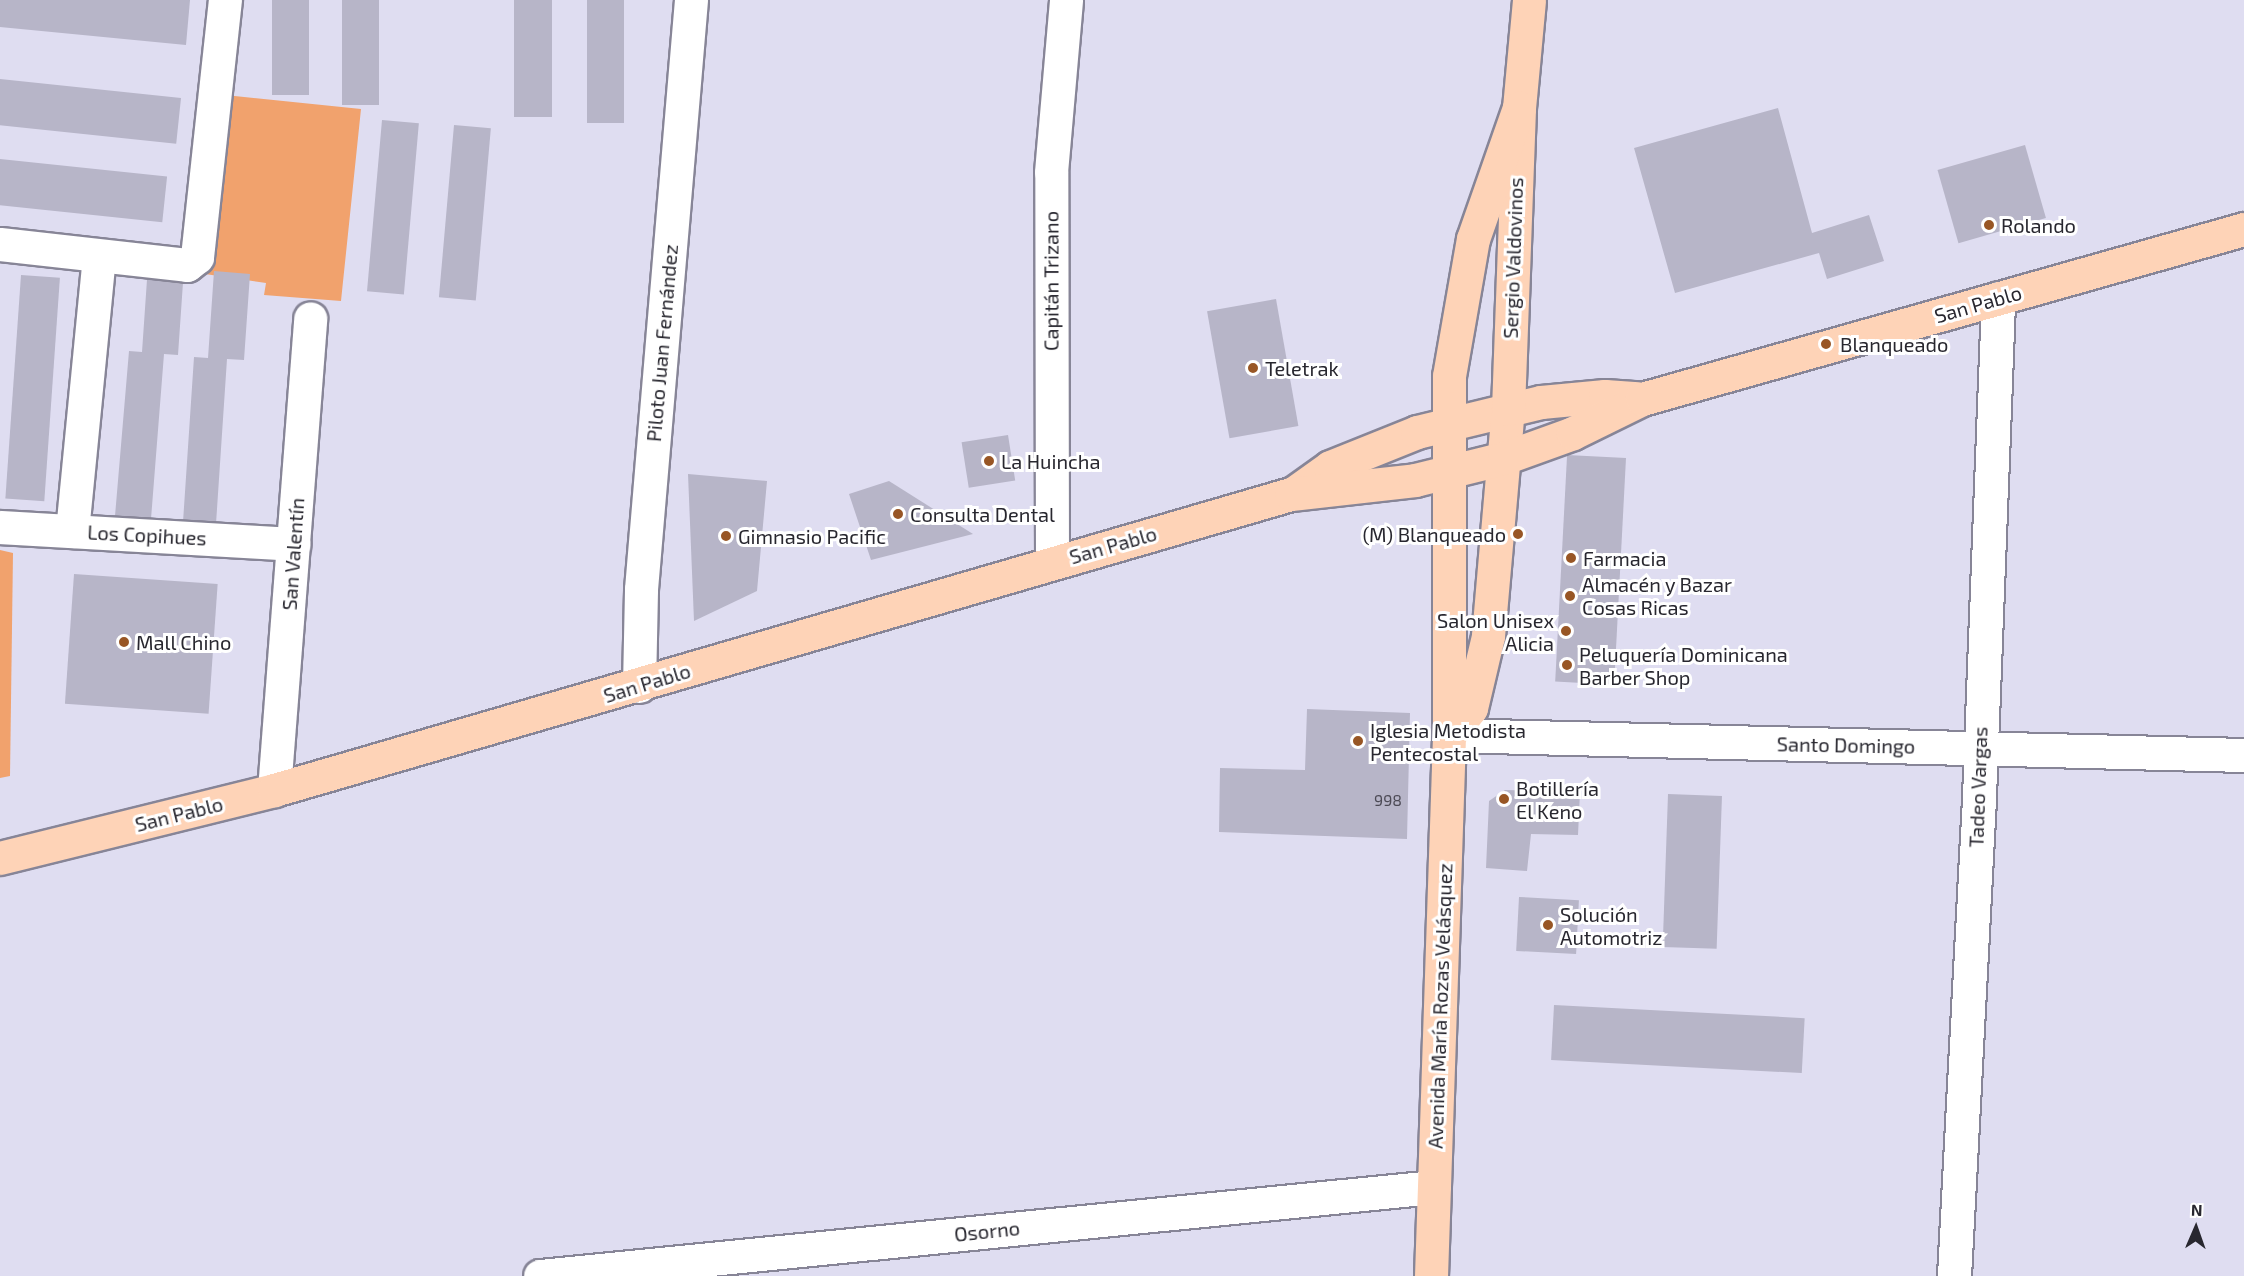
<!DOCTYPE html>
<meta charset="utf-8">
<style>
body{margin:0}
#map{position:relative;width:2244px;height:1276px;overflow:hidden;background:#dfddf1;font-family:"Exo 2",sans-serif}
div>[style]{position:absolute}
[style*='--x']{left:calc(var(--x)*1px);top:calc(var(--y)*1px);width:calc(var(--w)*1px);rotate:calc(var(--a)*1deg)}
.green>*{inset:0;background:#f1a26d}
.building>*{inset:0;background:#b7b5c8;transform-origin:0 0}
.roads{filter:drop-shadow(2px 0 #878597) drop-shadow(-2px 0 #878597) drop-shadow(0 2px #878597) drop-shadow(0 -2px #878597)}
.minor>*{height:33px;margin:-16.5px;padding:0 16.5px;transform-origin:16.5px;border-radius:16.5px;background:#fff}
.major>*{height:33px;margin:-16.5px;padding:0 16.5px;transform-origin:16.5px;border-radius:16.5px;background:#fed3b7}
.dots>*{width:16px;height:16px;translate:-50% -50%;box-sizing:border-box;border:3px solid #fff;border-radius:50%}
span{translate:-50% -50%;white-space:nowrap;text-align:center;line-height:1.15;-webkit-text-stroke:6px #fff;paint-order:stroke}
.number-label{font-size:16px;color:#4c4a55}
.number-label span{-webkit-text-stroke-width:0}
.poi-label{font-size:20px;color:#28272f}
.left{translate:0 -50%;text-align:left}
.right{translate:-100% -50%;text-align:right}
.street-label{font-size:20px;color:#28272f}
.north{position:absolute;left:2166px;top:1198px;width:60px;height:60px;-webkit-text-stroke:4px #fff;paint-order:stroke;rotate:2deg;font-size:16px;font-weight:700;line-height:24px;text-align:center;color:#28272f}
.north::after{content:'';display:block;margin:auto;width:21px;height:27px;background:#28272f;clip-path:polygon(50% 0,100% 100%,50% 72%,0 100%)}
</style>
<div id="map">
<div class="green">
<i style="clip-path:polygon(225px 95px,361px 109px,341px 301px,264px 295px,266px 283px,205px 274px)"></i>
<i style="clip-path:polygon(0 550px,13px 553px,10px 776px,0 778px)"></i>
</div>
<div class="building">
<i style="clip-path:polygon(0 0,190px 0,186px 45px,0 27px)"></i>
<i style="left:272px;top:0;width:37px;height:95px"></i>
<i style="left:342px;top:0;width:37px;height:105px"></i>
<i style="left:514px;top:0;width:38px;height:117px"></i>
<i style="left:587px;top:0;width:37px;height:123px"></i>
<i style="left:0;top:79px;width:182px;height:46px;rotate:6deg"></i>
<i style="clip-path:polygon(1778px 108px,1812px 233px,1869px 215px,1884px 261px,1827px 279px,1819px 253px,1675px 293px,1634px 148px)"></i>
<i style="left:382px;top:120px;width:37px;height:172px;rotate:5deg"></i>
<i style="left:454px;top:125px;width:37px;height:173px;rotate:5deg"></i>
<i style="left:2025px;top:145px;width:76px;height:91px;rotate:74deg"></i>
<i style="left:0;top:159px;width:168px;height:46px;rotate:6deg"></i>
<i style="clip-path:polygon(148px 265px,184px 268px,178px 355px,164px 354px,151px 519px,115px 516px,129px 351px,142px 352px)"></i>
<i style="clip-path:polygon(214px 271px,250px 274px,244px 360px,227px 359px,216px 524px,183px 522px,194px 357px,208px 358px)"></i>
<i style="left:21px;top:275px;width:39px;height:224px;rotate:4deg"></i>
<i style="left:1276px;top:299px;width:129px;height:70px;rotate:80deg"></i>
<i style="left:1008px;top:435px;width:46px;height:47px;rotate:81deg"></i>
<i style="left:1626px;top:458px;width:227px;height:59px;rotate:93deg"></i>
<i style="clip-path:polygon(688px 474px,767px 481px,757px 591px,694px 621px)"></i>
<i style="clip-path:polygon(889px 481px,973px 534px,871px 560px,849px 494px)"></i>
<i style="left:74px;top:574px;width:144px;height:130px;rotate:4deg"></i>
<i style="clip-path:polygon(1307px 709px,1410px 713px,1407px 839px,1219px 832px,1220px 768px,1305px 770px)"></i>
<i style="clip-path:polygon(1505px 790px,1580px 792px,1578px 835px,1531px 834px,1527px 871px,1486px 868px,1489px 801px)"></i>
<i style="left:1668px;top:794px;width:54px;height:153px;rotate:2deg"></i>
<i style="left:1519px;top:897px;width:60px;height:54px;rotate:3deg"></i>
<i style="left:1554px;top:1005px;width:251px;height:55px;rotate:3deg"></i>
</div>
<div class="roads">
<div class="minor">
<i style="--x:0;--y:244;--w:188;--a:6.4"></i>
<i style="--x:187;--y:265;--w:13;--a:-39"></i>
<i style="--x:197;--y:257;--w:259;--a:-83.8"></i>
<i style="--x:0;--y:527;--w:294;--a:3.3"></i>
<i style="--x:72;--y:531;--w:276;--a:-84.4"></i>
<i style="--x:1052;--y:562;--w:390;--a:-90.1"></i>
<i style="--x:1051;--y:172;--w:173;--a:-85"></i>
<i style="--x:639;--y:686;--w:97;--a:-88.8"></i>
<i style="--x:641;--y:589;--w:591;--a:-85.15"></i>
<i style="--x:1449;--y:735;--w:795;--a:1.44"></i>
<i style="--x:274;--y:790;--w:473;--a:-85.6"></i>
<i style="--x:540;--y:1276;--w:898;--a:-5.69"></i>
<i style="--x:1954;--y:1276;--w:480;--a:-87"></i>
<i style="--x:1979;--y:797;--w:499;--a:-87.8"></i>
</div>
<div class="major">
<i style="--x:1294;--y:493;--w:44;--a:-35.8"></i>
<i style="--x:1330;--y:467;--w:94;--a:-21.9"></i>
<i style="--x:1417;--y:432;--w:128;--a:-13.6"></i>
<i style="--x:1541;--y:402;--w:64;--a:-5.4"></i>
<i style="--x:1605;--y:396;--w:32;--a:4"></i>
<i style="--x:1449;--y:735;--w:35;--a:-51"></i>
<i style="--x:1471;--y:708;--w:74;--a:-76.7"></i>
<i style="--x:1488;--y:636;--w:228;--a:-85"></i>
<i style="--x:1508;--y:409;--w:301;--a:-87.9"></i>
<i style="--x:1519;--y:108;--w:108;--a:-84.7"></i>
<i style="--x:0;--y:858;--w:282;--a:-13.9"></i>
<i style="--x:274;--y:790;--w:1059;--a:-16.23"></i>
<i style="--x:1291;--y:494;--w:125;--a:-6.4"></i>
<i style="--x:1415;--y:480;--w:92;--a:-13.9"></i>
<i style="--x:1504;--y:458;--w:73;--a:-19.9"></i>
<i style="--x:1573;--y:433;--w:77;--a:-26.2"></i>
<i style="--x:1642;--y:399;--w:626;--a:-15.77"></i>
<i style="--x:1431;--y:1276;--w:541;--a:-88.09"></i>
<i style="--x:1449;--y:735;--w:359;--a:-90"></i>
<i style="--x:1449;--y:376;--w:139;--a:-80.1"></i>
<i style="--x:1473;--y:239;--w:139;--a:-70.7"></i>
</div>
</div>
<div class="dots">
<i style="left:1989px;top:225px;background:#985625"></i>
<i style="left:1826px;top:344px;background:#985625"></i>
<i style="left:1253px;top:368px;background:#985625"></i>
<i style="left:989px;top:461px;background:#985625"></i>
<i style="left:898px;top:514px;background:#985625"></i>
<i style="left:1518px;top:534px;background:#985625"></i>
<i style="left:726px;top:536px;background:#985625"></i>
<i style="left:1571px;top:558px;background:#985625"></i>
<i style="left:1570px;top:596px;background:#985625"></i>
<i style="left:1566px;top:631px;background:#985625"></i>
<i style="left:124px;top:642px;background:#985625"></i>
<i style="left:1567px;top:665px;background:#985625"></i>
<i style="left:1358px;top:741px;background:#985625"></i>
<i style="left:1504px;top:799px;background:#985625"></i>
<i style="left:1548px;top:925px;background:#985625"></i>
</div>
<div class="number-label">
<span style="left:1388px;top:800px">998</span>
</div>
<div class="poi-label">
<span class="left" style="left:2001px;top:225px">Rolando</span>
<span class="left" style="left:1840px;top:344px">Blanqueado</span>
<span class="left" style="left:1265px;top:368px">Teletrak</span>
<span class="left" style="left:1001px;top:461px">La Huincha</span>
<span class="left" style="left:910px;top:514px">Consulta Dental</span>
<span class="right" style="left:1506px;top:534px">(M) Blanqueado</span>
<span class="left" style="left:738px;top:536px">Gimnasio Pacific</span>
<span class="left" style="left:1583px;top:558px">Farmacia</span>
<span class="left" style="left:1582px;top:596px">Almacén y Bazar<br>Cosas Ricas</span>
<span class="right" style="left:1554px;top:632px">Salon Unisex<br>Alicia</span>
<span class="left" style="left:136px;top:642px">Mall Chino</span>
<span class="left" style="left:1579px;top:666px">Peluquería Dominicana<br>Barber Shop</span>
<span class="left" style="left:1370px;top:742px">Iglesia Metodista<br>Pentecostal</span>
<span class="left" style="left:1516px;top:800px">Botillería<br>El Keno</span>
<span class="left" style="left:1560px;top:926px">Solución<br>Automotriz</span>
</div>
<div class="street-label">
<span style="left:1513px;top:258px;rotate:-88deg">Sergio Valdovinos</span>
<span style="left:1051px;top:281px;rotate:-90deg">Capitán Trizano</span>
<span style="left:1978px;top:304px;rotate:-16deg">San Pablo</span>
<span style="left:662px;top:343px;rotate:-85deg">Piloto Juan Fernández</span>
<span style="left:147px;top:535px;rotate:3deg">Los Copihues</span>
<span style="left:1113px;top:545px;rotate:-16deg">San Pablo</span>
<span style="left:293px;top:554px;rotate:-86deg">San Valentín</span>
<span style="left:647px;top:683px;rotate:-17deg">San Pablo</span>
<span style="left:1846px;top:745px;rotate:1deg">Santo Domingo</span>
<span style="left:1978px;top:787px;rotate:-88deg">Tadeo Vargas</span>
<span style="left:179px;top:814px;rotate:-14deg">San Pablo</span>
<span style="left:1440px;top:1006px;rotate:-88deg">Avenida María Rozas Velásquez</span>
<span style="left:987px;top:1231px;rotate:-6deg">Osorno</span>
</div>
<div class="north">N</div>
</div>
